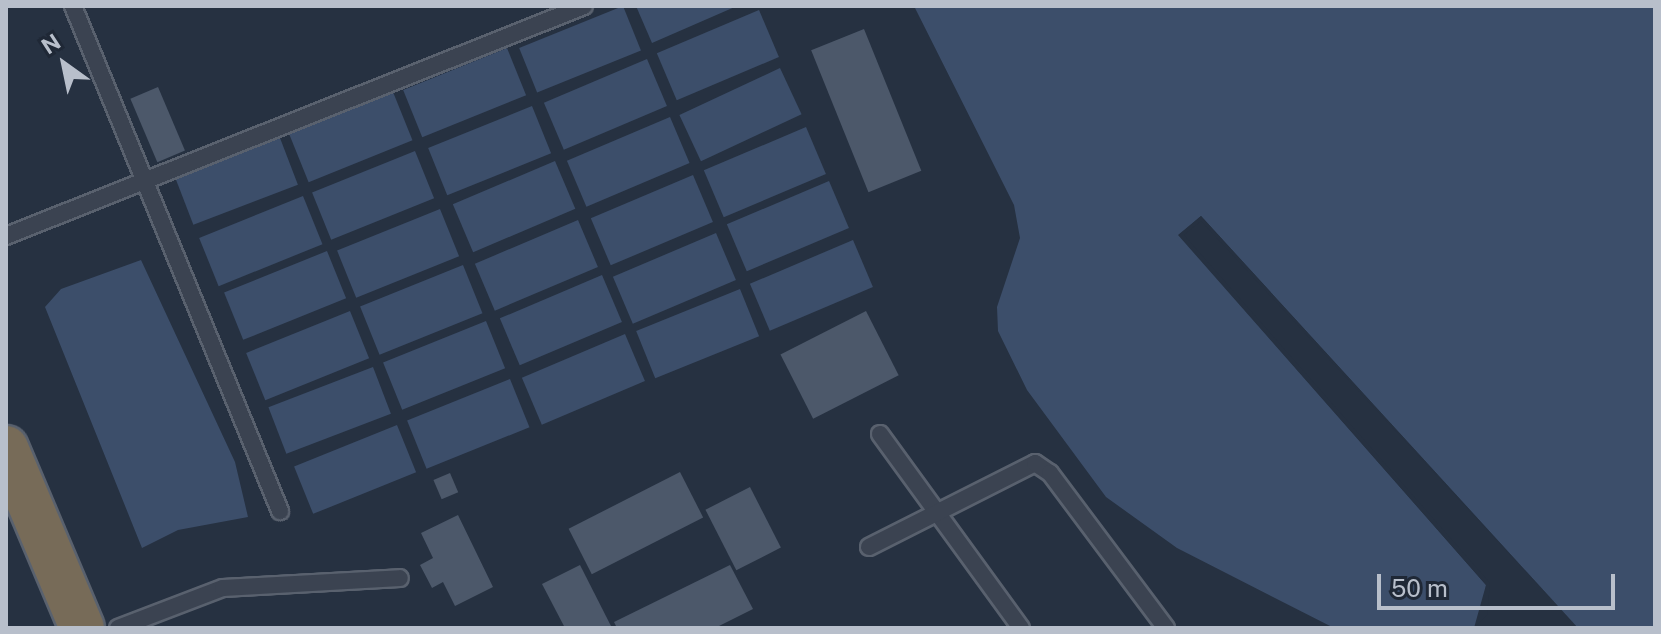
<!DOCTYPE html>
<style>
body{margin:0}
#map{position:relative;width:1661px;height:634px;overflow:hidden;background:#263141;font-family:"Public Sans",sans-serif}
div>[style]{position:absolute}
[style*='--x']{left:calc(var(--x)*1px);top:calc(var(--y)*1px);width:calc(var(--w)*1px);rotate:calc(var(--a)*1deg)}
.water>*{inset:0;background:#3c4e6a;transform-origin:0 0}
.pier>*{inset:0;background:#263141}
.building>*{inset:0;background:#4c586a;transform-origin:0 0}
.roads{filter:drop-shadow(2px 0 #59616e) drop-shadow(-2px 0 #59616e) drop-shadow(0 2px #59616e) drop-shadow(0 -2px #59616e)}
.lane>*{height:16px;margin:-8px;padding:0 8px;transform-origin:8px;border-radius:8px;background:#3b4351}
.highway>*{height:44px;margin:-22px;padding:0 22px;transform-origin:22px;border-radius:22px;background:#776b58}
span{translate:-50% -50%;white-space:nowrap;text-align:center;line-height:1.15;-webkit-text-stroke:6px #1f2836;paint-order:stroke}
.frame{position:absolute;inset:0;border:8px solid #b8bfcb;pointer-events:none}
.north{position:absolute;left:24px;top:24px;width:80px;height:80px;-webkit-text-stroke:6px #1f2836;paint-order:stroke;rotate:327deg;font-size:22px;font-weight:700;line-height:32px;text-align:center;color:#b8bfcb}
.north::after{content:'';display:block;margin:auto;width:28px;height:36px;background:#b8bfcb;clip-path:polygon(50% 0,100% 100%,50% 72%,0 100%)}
.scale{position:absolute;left:1377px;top:574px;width:238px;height:36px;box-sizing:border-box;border:4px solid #b8bfcb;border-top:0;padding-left:10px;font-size:24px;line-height:28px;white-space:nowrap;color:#b8bfcb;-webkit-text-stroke:6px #1f2836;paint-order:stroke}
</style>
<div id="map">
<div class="water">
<i style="left:623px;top:6px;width:48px;height:112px;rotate:68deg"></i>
<i style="clip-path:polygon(636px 6px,737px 6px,652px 43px)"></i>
<i style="clip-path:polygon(914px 6px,1655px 6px,1655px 628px,1578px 628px,1201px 216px,1179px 235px,1486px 585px,1484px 614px,1474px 628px,1334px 628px,1177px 548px,1106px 497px,1027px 390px,998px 331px,997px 307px,1020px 238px,1014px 205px)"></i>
<i style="left:759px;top:10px;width:51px;height:111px;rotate:67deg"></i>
<i style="left:507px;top:48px;width:51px;height:112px;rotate:68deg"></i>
<i style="left:647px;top:59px;width:51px;height:112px;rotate:67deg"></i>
<i style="left:780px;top:68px;width:51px;height:111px;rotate:65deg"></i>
<i style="left:393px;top:92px;width:52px;height:112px;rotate:68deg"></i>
<i style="left:532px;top:106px;width:51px;height:112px;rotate:68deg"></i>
<i style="left:670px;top:117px;width:50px;height:112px;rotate:67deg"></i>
<i style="left:806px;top:127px;width:51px;height:111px;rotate:67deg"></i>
<i style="left:280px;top:138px;width:50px;height:112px;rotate:69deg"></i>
<i style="left:415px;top:151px;width:51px;height:111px;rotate:68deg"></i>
<i style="left:555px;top:161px;width:52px;height:111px;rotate:67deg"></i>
<i style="left:693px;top:175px;width:51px;height:111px;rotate:67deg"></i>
<i style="left:829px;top:181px;width:51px;height:111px;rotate:67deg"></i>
<i style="left:303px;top:196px;width:52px;height:112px;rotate:68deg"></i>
<i style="left:440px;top:209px;width:51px;height:111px;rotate:68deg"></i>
<i style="left:578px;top:220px;width:51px;height:112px;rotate:67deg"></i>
<i style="left:716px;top:233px;width:51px;height:112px;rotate:67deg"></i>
<i style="left:853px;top:240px;width:51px;height:112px;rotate:67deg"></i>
<i style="left:327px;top:251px;width:51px;height:111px;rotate:68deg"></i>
<i style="clip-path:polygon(141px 260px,235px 462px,248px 517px,178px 530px,142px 548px,45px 307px,61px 289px)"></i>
<i style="left:463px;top:265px;width:52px;height:111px;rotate:68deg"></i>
<i style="left:602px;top:275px;width:51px;height:111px;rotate:67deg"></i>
<i style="left:740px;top:289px;width:51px;height:112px;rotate:68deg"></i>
<i style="left:350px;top:311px;width:51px;height:112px;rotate:68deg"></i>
<i style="left:486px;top:321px;width:51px;height:111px;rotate:68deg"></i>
<i style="left:625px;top:334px;width:51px;height:112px;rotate:67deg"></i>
<i style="left:373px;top:367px;width:50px;height:112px;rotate:69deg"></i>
<i style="left:510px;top:379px;width:52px;height:111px;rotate:68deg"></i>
<i style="left:397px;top:425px;width:51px;height:111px;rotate:68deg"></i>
</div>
<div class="pier">
<i style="clip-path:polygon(1201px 216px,1578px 628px,1201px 221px,1184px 235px,1490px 583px,1487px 615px,1474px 628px,1486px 585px,1178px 235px)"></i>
</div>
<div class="building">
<i style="left:864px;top:29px;width:153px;height:57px;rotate:68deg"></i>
<i style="left:158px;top:87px;width:69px;height:30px;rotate:67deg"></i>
<i style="left:866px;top:311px;width:72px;height:96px;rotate:63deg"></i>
<i style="left:680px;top:472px;width:51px;height:125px;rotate:63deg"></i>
<i style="left:450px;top:473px;width:21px;height:18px;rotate:67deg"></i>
<i style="left:750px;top:487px;width:68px;height:50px;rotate:63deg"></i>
<i style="clip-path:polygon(458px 515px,493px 587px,455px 606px,443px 582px,432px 588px,420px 565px,433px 558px,421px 533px)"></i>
<i style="clip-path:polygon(580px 565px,612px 628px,565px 628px,542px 584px)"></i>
<i style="clip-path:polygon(730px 565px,753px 609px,715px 628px,617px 628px,614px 622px)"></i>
</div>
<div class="roads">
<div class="lane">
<i style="--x:73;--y:6;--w:546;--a:67.71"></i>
<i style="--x:6;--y:236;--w:622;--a:-21.7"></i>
<i style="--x:880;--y:434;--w:240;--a:54"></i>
<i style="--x:869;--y:547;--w:186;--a:-26.8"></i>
<i style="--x:1035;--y:463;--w:18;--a:34"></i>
<i style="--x:1050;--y:473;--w:194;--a:53.2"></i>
<i style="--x:118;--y:628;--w:112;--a:-20.9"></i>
<i style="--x:223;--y:588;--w:177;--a:-3.2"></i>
</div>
<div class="highway">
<i style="--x:6;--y:448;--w:195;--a:67.1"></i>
</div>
</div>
<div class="frame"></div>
<div class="north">N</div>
<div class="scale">50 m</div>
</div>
